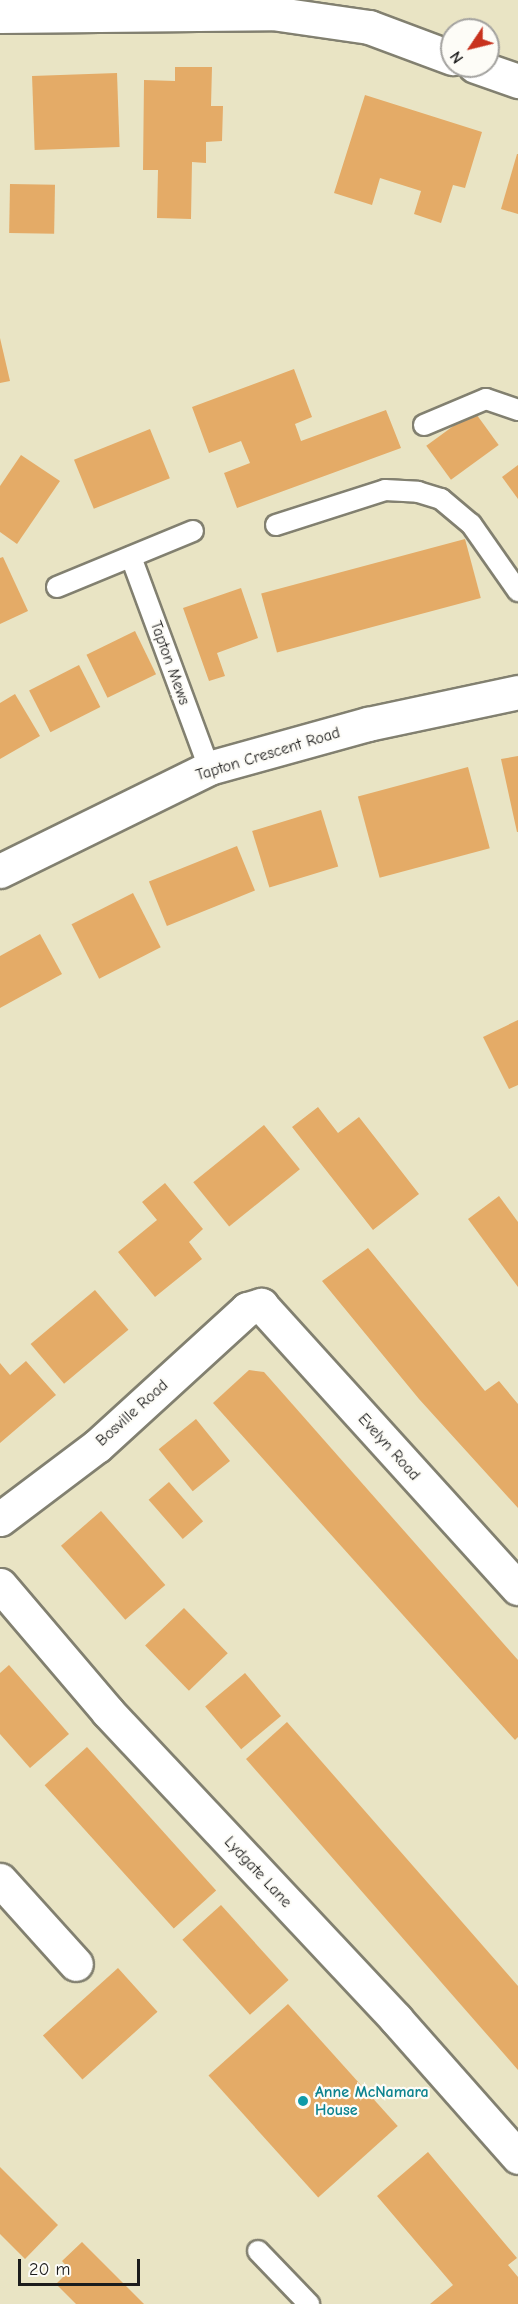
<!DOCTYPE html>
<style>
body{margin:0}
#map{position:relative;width:518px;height:2304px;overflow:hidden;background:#e9e4c4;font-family:"Comic Neue",sans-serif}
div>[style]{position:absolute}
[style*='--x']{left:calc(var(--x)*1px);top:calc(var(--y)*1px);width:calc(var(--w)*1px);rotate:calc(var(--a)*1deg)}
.building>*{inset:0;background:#e4ab67;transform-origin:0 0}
.roads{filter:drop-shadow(2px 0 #828070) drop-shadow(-2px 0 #828070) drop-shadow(0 2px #828070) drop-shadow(0 -2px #828070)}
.lane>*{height:20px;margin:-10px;padding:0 10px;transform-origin:10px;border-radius:10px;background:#fff}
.street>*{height:33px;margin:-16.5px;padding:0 16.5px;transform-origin:16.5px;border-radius:16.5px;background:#fff}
.secondary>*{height:33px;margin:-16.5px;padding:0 16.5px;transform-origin:16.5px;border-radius:16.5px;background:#fff}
.dots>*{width:16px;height:16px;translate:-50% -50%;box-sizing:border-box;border:3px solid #fdfcf7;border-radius:50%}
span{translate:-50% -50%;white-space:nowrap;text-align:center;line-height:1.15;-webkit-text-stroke:4.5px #fdfcf7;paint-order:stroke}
.street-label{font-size:16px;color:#1c1c1c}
.culture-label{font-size:16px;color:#0d838f;font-weight:700}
.left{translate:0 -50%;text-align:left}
.north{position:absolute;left:440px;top:18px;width:60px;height:60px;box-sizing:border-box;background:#fdfcf7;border:2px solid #a3a29f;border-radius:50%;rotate:235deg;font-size:16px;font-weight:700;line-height:24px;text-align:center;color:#1c1c1c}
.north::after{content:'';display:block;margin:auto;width:21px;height:27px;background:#c8321e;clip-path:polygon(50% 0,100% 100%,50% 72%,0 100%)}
.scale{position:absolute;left:18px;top:2259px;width:122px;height:27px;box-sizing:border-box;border:3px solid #1c1c1c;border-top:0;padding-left:8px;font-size:18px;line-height:21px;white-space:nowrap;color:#1c1c1c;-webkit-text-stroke:4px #fdfcf7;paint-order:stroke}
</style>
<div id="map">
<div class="building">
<i style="clip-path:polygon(175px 67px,212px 67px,211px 106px,223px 106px,222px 141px,206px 142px,206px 163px,192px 162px,191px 219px,157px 218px,158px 170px,143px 170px,144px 80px,175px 81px)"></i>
<i style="left:117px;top:73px;width:74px;height:85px;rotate:88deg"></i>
<i style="clip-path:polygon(365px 95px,482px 132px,465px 188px,453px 185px,441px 223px,414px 214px,421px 191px,380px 178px,372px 205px,334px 193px)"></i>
<i style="clip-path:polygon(517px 154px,518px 154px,518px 214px,501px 209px)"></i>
<i style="left:10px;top:184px;width:45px;height:49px;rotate:1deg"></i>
<i style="clip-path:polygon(0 338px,10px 381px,0 383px)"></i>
<i style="clip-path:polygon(294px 369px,312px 417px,295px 424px,301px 441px,386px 410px,401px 448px,237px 508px,224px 473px,250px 463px,241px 441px,209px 453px,192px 407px)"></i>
<i style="left:474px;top:411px;width:42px;height:59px;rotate:54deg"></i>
<i style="left:150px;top:429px;width:53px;height:82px;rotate:68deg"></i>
<i style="clip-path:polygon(21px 455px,60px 481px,17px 544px,0 532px,0 486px)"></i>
<i style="clip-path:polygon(518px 465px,518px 499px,502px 477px)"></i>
<i style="left:465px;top:539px;width:61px;height:211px;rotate:75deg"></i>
<i style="clip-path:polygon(3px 557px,28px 611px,0 624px,0 558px)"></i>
<i style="clip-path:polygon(241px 588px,258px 638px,217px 653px,225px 676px,209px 681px,183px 608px)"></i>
<i style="left:135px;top:631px;width:48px;height:54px;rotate:64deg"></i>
<i style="left:79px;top:665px;width:47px;height:56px;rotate:63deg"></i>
<i style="clip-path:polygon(15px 694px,40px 736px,0 759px,0 703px)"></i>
<i style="clip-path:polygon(518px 756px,518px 832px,517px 832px,501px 759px)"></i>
<i style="left:468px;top:767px;width:84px;height:114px;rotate:75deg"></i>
<i style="left:321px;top:810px;width:59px;height:72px;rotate:73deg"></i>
<i style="left:237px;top:846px;width:48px;height:95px;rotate:68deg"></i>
<i style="left:133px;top:893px;width:61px;height:69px;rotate:63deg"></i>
<i style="clip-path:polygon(40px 934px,62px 974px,0 1008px,0 956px)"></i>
<i style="clip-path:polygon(518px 1020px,518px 1085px,509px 1089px,483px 1037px)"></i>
<i style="clip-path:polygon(318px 1107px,338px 1133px,359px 1117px,419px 1194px,373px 1230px,292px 1127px)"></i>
<i style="left:264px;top:1125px;width:57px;height:91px;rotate:51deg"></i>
<i style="clip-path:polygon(165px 1183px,203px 1229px,189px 1242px,202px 1259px,155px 1297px,118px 1252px,157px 1220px,142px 1202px)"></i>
<i style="clip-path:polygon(499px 1196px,518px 1222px,518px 1287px,468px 1219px)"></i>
<i style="clip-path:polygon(368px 1248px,485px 1391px,499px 1381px,518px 1404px,518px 1508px,419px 1399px,322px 1281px)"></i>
<i style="left:95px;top:1290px;width:52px;height:84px;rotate:50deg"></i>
<i style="clip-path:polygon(26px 1361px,56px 1395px,0 1443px,0 1363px,10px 1375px)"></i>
<i style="clip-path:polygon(249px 1370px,264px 1372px,518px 1660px,518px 1737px,515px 1740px,213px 1403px)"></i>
<i style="left:196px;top:1419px;width:54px;height:48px;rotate:51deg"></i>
<i style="left:169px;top:1482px;width:52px;height:27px;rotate:49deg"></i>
<i style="left:101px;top:1511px;width:98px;height:53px;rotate:49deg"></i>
<i style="left:184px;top:1608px;width:63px;height:54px;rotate:46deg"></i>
<i style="clip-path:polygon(9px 1665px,69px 1734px,30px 1768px,0 1734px,0 1673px)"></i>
<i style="left:245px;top:1673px;width:56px;height:52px;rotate:50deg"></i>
<i style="clip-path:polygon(287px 1722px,518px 1986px,518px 2070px,246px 1759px)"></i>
<i style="left:87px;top:1747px;width:193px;height:57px;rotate:48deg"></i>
<i style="left:221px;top:1905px;width:101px;height:52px;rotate:48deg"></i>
<i style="left:118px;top:1968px;width:59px;height:101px;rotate:48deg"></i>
<i style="left:288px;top:2004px;width:164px;height:107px;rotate:48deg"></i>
<i style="clip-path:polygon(428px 2152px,517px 2258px,508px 2265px,518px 2277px,518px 2304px,430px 2304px,453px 2285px,377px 2196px)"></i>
<i style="clip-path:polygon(0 2167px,58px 2225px,25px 2259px,0 2234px)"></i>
<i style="clip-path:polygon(82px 2242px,144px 2304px,76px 2304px,56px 2284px,70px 2270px,62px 2261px)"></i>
</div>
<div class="roads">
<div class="lane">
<i style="--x:424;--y:425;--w:67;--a:-22.8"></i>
<i style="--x:486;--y:399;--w:34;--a:19"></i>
<i style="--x:276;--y:525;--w:114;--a:-17.8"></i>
<i style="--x:385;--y:490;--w:33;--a:3"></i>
<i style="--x:418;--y:492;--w:24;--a:17"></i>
<i style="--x:441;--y:499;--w:39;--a:40"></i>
<i style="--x:471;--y:524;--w:82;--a:55"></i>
<i style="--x:131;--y:557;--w:225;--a:69.7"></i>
<i style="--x:57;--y:587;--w:147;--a:-22.4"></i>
<i style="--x:258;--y:2251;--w:74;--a:46.1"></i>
</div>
<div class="street">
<i style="--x:0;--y:16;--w:272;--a:-0.6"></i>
<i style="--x:272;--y:13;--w:98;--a:8.2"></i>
<i style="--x:369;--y:27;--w:89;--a:20.5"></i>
<i style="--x:475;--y:66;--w:46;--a:19.2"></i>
<i style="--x:0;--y:871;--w:233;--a:-26.2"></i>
<i style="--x:209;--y:768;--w:165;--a:-15.5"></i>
<i style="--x:368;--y:724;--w:153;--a:-12"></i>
<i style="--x:0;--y:1519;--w:121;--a:-37"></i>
<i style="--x:97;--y:1446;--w:203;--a:-42.4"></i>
<i style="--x:247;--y:1309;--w:15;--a:-16"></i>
<i style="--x:261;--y:1305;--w:382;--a:47.8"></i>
<i style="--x:0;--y:1880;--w:113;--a:47.9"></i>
</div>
<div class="secondary">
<i style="--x:0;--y:1585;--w:167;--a:49.6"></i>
<i style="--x:108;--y:1712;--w:421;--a:46.8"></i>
<i style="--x:396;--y:2019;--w:184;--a:48.5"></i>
</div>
</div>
<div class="dots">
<i style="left:303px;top:2101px;background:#0f9aa8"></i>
</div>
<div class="street-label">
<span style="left:170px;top:663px;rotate:70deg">Tapton Mews</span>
<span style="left:268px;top:754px;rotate:-17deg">Tapton Crescent Road</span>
<span style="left:132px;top:1413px;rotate:-42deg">Bosville Road</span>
<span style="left:389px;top:1447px;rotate:48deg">Evelyn Road</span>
<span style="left:258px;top:1872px;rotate:47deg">Lydgate Lane</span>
</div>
<div class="culture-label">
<span class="left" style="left:315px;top:2101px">Anne McNamara<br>House</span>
</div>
<div class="north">N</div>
<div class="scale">20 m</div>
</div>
